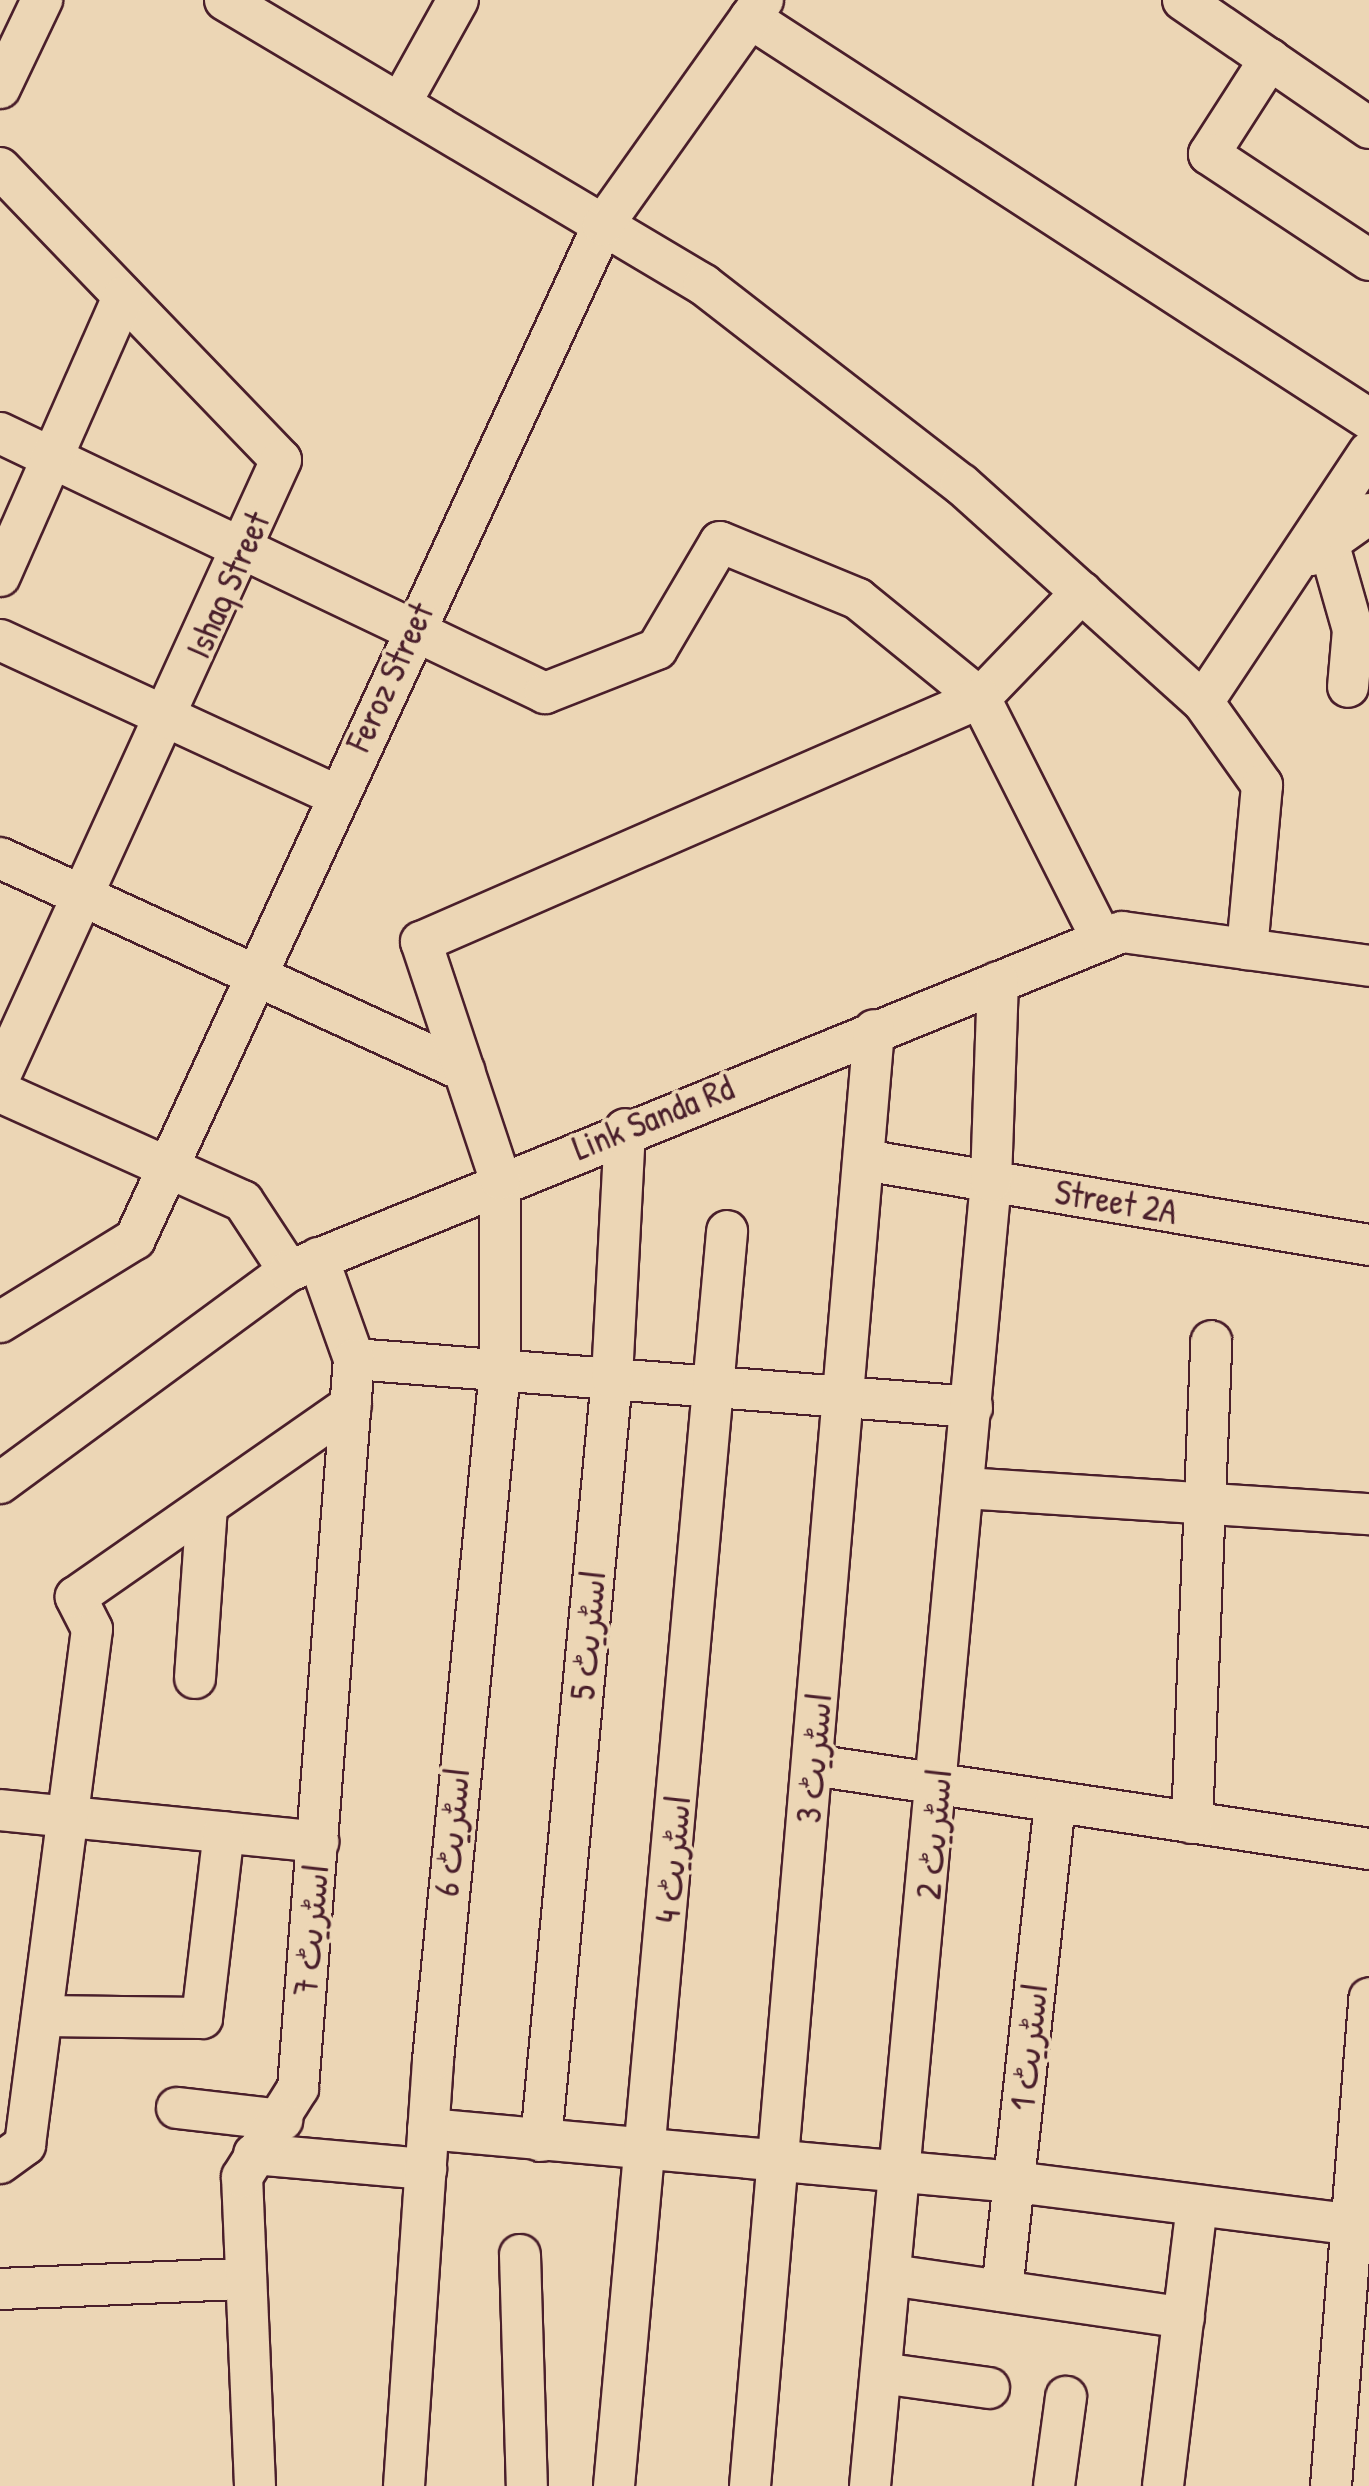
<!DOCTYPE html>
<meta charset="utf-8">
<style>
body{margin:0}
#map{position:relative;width:1369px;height:2486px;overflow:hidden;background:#ecd6b5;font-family:"Patrick Hand","Playpen Sans Arabic",sans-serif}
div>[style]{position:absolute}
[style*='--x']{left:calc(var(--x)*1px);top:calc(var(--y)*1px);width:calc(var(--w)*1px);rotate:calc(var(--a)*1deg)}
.roads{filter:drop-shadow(2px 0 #4a1f2b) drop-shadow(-2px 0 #4a1f2b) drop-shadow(0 2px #4a1f2b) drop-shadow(0 -2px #4a1f2b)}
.minor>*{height:40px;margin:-20px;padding:0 20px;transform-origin:20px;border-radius:20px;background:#ecd6b5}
span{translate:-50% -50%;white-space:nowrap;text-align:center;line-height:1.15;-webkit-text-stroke:8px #ecd6b5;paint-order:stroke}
.street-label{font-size:35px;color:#4a1f2b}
</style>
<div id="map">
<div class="roads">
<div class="minor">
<i style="--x:225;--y:0;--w:557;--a:30.75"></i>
<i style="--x:704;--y:285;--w:325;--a:37.8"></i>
<i style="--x:961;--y:484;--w:326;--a:42"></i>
<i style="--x:1203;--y:702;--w:102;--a:54.6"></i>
<i style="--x:1262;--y:785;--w:165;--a:95.2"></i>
<i style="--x:1183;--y:0;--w:226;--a:34.5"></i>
<i style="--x:750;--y:18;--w:738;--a:32.94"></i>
<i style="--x:1270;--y:59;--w:113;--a:122.7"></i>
<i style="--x:1209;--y:154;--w:192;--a:33.5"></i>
<i style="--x:0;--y:88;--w:98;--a:-64.5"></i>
<i style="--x:400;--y:104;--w:119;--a:-60.9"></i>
<i style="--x:0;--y:168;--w:405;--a:46.1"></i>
<i style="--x:281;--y:460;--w:677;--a:114.52"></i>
<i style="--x:0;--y:433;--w:604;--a:25.5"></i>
<i style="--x:545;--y:693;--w:120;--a:-21.4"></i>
<i style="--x:657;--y:649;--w:124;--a:-59.5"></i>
<i style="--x:720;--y:542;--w:149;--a:22.4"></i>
<i style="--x:858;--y:599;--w:157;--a:39.1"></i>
<i style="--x:980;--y:698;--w:147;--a:-46.1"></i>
<i style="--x:1328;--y:542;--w:91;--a:74.1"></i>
<i style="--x:1353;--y:630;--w:57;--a:95"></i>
<i style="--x:1311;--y:555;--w:71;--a:-35.3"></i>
<i style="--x:0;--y:576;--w:305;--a:-66.2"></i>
<i style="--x:0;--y:640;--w:370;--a:24.8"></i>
<i style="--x:1203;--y:702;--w:300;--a:-56.4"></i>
<i style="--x:0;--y:858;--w:511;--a:24.66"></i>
<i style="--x:0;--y:1092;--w:266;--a:24.2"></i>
<i style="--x:243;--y:1201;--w:84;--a:56.7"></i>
<i style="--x:864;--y:1160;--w:512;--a:9.55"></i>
<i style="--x:318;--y:1258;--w:107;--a:70.4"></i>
<i style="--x:354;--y:1359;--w:620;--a:4.44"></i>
<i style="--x:0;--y:1322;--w:158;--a:-31.6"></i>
<i style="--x:135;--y:1239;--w:1117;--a:-65.22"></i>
<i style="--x:603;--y:225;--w:276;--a:-54.6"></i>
<i style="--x:0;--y:1483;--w:358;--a:-36.3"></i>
<i style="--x:289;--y:1271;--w:899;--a:-22.14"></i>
<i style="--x:1122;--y:932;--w:249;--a:7.8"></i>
<i style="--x:965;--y:1488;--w:405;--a:3.7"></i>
<i style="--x:195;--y:1678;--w:172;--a:-86"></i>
<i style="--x:813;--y:1765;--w:562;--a:8.59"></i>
<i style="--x:0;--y:1810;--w:320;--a:5.7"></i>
<i style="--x:1192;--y:1823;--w:482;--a:-87.7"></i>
<i style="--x:42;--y:2016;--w:160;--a:0.7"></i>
<i style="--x:202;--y:2018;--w:187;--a:-83.3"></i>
<i style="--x:177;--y:2108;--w:106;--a:6.5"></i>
<i style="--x:428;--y:2129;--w:589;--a:5.16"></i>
<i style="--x:1015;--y:2182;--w:336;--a:7.2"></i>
<i style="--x:541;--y:2141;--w:766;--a:-84.68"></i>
<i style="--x:612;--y:1378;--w:249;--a:-87"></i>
<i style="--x:254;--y:2154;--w:173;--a:5"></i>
<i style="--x:0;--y:2163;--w:31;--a:-36"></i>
<i style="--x:25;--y:2145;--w:520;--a:-82.6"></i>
<i style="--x:92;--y:1629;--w:36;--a:-117"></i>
<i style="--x:76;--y:1597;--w:335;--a:-34.9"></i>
<i style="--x:520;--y:2255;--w:231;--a:88.3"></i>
<i style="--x:891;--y:2275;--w:296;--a:8.3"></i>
<i style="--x:0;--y:2289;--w:242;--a:-2.4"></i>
<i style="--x:1002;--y:2291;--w:492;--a:-83.8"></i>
<i style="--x:881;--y:2373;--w:109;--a:7.9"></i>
<i style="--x:255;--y:2486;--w:309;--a:-92.4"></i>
<i style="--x:242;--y:2177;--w:105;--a:-57.8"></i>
<i style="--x:298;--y:2088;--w:731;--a:-85.61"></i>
<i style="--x:404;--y:2486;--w:427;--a:-86.1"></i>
<i style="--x:433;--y:2060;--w:693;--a:-84.45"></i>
<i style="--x:500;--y:1370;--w:191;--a:-90"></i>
<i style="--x:500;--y:1179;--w:250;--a:-108.4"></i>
<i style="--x:421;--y:942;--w:610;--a:-23.58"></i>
<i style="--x:980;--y:698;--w:271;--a:63.2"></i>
<i style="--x:614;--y:2486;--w:1260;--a:-84.85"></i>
<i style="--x:750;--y:2486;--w:1461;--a:-85.13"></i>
<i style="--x:870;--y:2486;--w:1311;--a:-84.7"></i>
<i style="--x:991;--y:1181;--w:199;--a:-88"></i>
<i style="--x:1054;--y:2486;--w:90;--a:-82.3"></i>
<i style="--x:1163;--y:2486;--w:282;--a:-83.1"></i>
<i style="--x:1331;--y:2486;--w:489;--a:-85.5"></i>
</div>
</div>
<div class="street-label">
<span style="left:228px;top:585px;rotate:-66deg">Ishaq Street</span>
<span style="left:390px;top:677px;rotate:-65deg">Feroz Street</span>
<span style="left:653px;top:1118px;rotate:-22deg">Link Sanda Rd</span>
<span style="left:1116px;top:1202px;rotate:10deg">Street 2A</span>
<span style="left:588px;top:1635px;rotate:-85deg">اسٹریٹ 5</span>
<span style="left:814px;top:1758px;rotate:-85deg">اسٹریٹ 3</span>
<span style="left:452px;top:1832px;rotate:-85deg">اسٹریٹ 6</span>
<span style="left:934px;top:1834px;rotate:-85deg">اسٹریٹ 2</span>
<span style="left:673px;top:1859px;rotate:-85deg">اسٹریٹ 4</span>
<span style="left:311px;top:1930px;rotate:-85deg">اسٹریٹ 7</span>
<span style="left:1029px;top:2047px;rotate:-84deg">اسٹریٹ 1</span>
</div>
</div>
